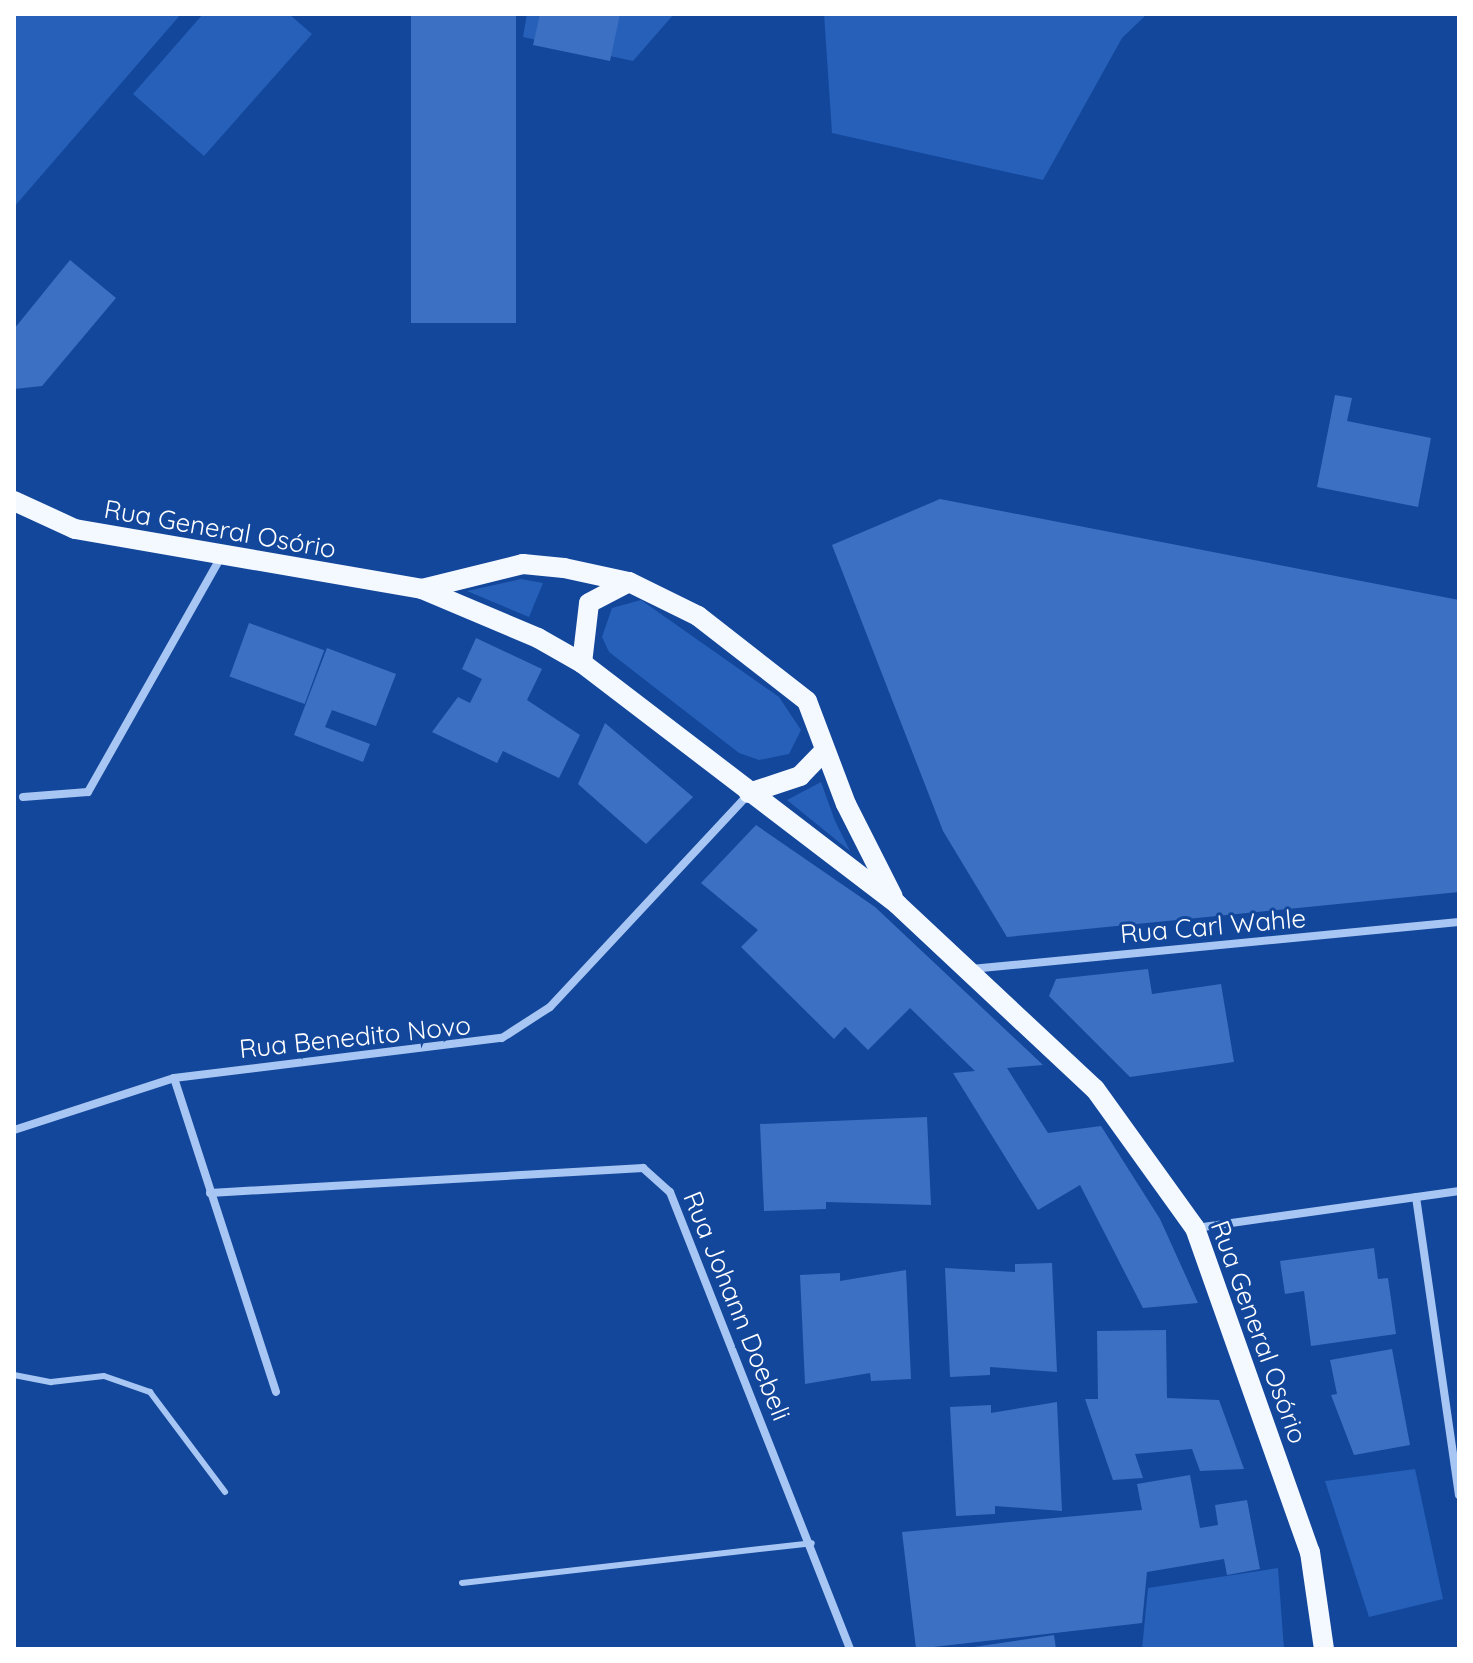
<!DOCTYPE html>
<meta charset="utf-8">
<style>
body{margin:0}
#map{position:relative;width:1473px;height:1663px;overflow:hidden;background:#13479b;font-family:Quicksand,sans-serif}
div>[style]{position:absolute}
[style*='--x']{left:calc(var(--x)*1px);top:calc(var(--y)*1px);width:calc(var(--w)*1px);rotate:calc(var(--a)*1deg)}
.green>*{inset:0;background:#2660b9}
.building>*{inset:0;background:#3c70c2;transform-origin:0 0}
.lane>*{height:6px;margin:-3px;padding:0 3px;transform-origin:3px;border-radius:3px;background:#a8c6f3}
.street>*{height:8px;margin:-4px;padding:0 4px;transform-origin:4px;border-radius:4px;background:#a8c6f3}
.primary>*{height:20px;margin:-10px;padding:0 10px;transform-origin:10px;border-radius:10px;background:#f4f8ff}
span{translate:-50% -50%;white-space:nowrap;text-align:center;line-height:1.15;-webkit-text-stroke:6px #13479b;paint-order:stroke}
.street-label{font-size:26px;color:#fff}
.frame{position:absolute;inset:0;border:16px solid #fff;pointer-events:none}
</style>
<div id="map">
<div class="green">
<i style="clip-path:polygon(14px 14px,181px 14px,14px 207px)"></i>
<i style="clip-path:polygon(203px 14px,289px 14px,312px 34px,204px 156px,133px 94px)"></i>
<i style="clip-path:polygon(527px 14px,674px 14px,633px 61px,523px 37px)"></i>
<i style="clip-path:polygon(824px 14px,1147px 14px,1122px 38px,1043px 180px,832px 133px)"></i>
<i style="clip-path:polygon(521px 579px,543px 583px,529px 617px,467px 591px)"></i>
<i style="clip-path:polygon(641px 600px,779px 697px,801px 730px,789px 754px,759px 760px,739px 753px,609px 652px,602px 637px,612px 608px)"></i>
<i style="clip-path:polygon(821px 782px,835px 821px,850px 851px,787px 800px)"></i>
<i style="clip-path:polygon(1415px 1469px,1443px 1599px,1369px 1617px,1325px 1481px)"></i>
<i style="clip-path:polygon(1278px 1568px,1284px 1649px,1142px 1649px,1148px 1588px)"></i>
</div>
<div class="building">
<i style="left:411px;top:14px;width:105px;height:309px"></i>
<i style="clip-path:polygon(540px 14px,620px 14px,610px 61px,533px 45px)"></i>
<i style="clip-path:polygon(70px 260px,116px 298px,42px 386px,14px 389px,14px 329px)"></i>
<i style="clip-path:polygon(1335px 395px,1352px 398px,1347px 421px,1431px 438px,1418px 507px,1317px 487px)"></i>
<i style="clip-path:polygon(940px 499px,1459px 600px,1459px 892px,1007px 937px,943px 831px,832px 545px)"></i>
<i style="left:249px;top:623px;width:80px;height:57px;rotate:20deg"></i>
<i style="clip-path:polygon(476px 638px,542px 669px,527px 700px,580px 735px,559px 778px,503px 751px,497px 763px,432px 732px,458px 697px,470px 703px,482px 679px,462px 669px)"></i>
<i style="clip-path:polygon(327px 648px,396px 674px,376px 726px,332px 710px,325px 727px,370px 744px,363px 762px,294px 735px)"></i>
<i style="clip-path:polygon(605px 723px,693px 797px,646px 844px,578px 784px)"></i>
<i style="clip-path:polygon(756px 825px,875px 907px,1043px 1065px,1007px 1068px,1048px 1133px,1101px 1126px,1160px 1219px,1198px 1303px,1143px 1308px,1080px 1185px,1038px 1210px,953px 1073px,975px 1071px,910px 1008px,868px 1050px,845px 1027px,834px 1039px,741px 947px,758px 930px,701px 883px)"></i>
<i style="clip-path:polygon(1148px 969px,1152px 994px,1221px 984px,1234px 1062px,1130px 1077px,1049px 996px,1056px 979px)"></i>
<i style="clip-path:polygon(927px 1117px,931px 1205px,826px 1202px,826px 1209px,764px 1211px,760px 1124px)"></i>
<i style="clip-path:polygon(1374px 1248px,1378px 1279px,1388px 1278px,1396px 1334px,1311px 1346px,1304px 1291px,1285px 1294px,1280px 1261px)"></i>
<i style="clip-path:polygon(1052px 1263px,1057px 1372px,990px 1367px,990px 1375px,950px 1377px,945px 1268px,1015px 1272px,1015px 1264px)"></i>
<i style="clip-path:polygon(906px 1270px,911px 1379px,871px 1381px,870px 1373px,805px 1384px,800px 1275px,840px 1273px,840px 1281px)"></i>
<i style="clip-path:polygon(1166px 1330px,1167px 1398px,1219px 1400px,1244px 1469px,1200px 1471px,1192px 1449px,1135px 1454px,1143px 1478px,1113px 1480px,1085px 1399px,1098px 1399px,1097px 1331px)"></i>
<i style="clip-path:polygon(1392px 1349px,1410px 1445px,1354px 1455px,1331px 1395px,1337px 1394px,1330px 1360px)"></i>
<i style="clip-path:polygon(1057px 1402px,1062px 1511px,995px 1506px,995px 1514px,956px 1516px,950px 1407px,991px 1405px,991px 1413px)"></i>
<i style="clip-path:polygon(1190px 1475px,1200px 1528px,1218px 1525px,1215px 1505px,1247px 1500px,1260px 1569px,1227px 1575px,1224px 1559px,1147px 1572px,1142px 1623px,916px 1649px,902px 1532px,1142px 1510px,1137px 1484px)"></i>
<i style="clip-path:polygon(1054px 1635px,1056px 1649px,974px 1649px,974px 1647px)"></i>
</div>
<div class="lane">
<i style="--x:14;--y:1375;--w:38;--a:11"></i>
<i style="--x:51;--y:1382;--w:53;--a:-6.5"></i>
<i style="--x:104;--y:1376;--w:49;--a:19.2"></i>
<i style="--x:150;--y:1392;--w:125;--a:53.1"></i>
<i style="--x:462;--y:1583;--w:352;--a:-6.5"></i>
</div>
<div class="street">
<i style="--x:23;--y:797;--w:65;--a:-4.4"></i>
<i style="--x:88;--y:792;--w:270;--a:-60.5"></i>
<i style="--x:971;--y:969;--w:490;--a:-5.5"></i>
<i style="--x:174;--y:1078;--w:330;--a:72"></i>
<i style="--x:14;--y:1130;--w:168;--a:-18"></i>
<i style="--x:174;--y:1078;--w:330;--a:-7"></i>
<i style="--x:502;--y:1038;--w:57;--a:-32.9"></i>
<i style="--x:550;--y:1007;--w:290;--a:-47"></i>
<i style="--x:210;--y:1193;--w:434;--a:-3.3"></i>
<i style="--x:643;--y:1168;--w:36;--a:42"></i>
<i style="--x:670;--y:1192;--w:491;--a:68.5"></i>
<i style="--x:1416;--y:1197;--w:301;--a:81.8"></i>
<i style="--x:1196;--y:1228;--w:266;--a:-8"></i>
</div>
<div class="primary">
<i style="--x:14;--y:501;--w:67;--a:24.7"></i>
<i style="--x:75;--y:529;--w:352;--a:9.8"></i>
<i style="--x:422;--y:589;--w:126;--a:22.9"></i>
<i style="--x:538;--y:638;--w:51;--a:29.6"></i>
<i style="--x:582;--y:663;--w:397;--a:37.4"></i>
<i style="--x:897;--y:904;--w:271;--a:43.1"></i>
<i style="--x:1095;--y:1089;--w:171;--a:54.3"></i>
<i style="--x:1195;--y:1228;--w:344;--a:70.5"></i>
<i style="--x:1310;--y:1552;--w:98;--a:81.8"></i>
<i style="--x:422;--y:589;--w:104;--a:-13.9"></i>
<i style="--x:523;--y:564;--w:41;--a:5.6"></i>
<i style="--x:564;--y:568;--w:66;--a:12.2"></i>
<i style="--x:629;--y:582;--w:77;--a:26.2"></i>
<i style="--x:698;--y:616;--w:138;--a:37.9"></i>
<i style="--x:807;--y:701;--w:110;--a:69.3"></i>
<i style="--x:846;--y:804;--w:104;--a:63.2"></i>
<i style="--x:582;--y:663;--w:60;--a:-83.3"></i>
<i style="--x:589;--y:603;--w:45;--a:-27.7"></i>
<i style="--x:749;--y:793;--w:54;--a:-18.4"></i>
<i style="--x:800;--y:776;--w:35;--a:-46"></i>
</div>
<div class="street-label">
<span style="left:220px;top:529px;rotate:10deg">Rua General Osório</span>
<span style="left:1213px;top:926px;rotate:-5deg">Rua Carl Wahle</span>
<span style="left:355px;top:1037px;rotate:-6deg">Rua Benedito Novo</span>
<span style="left:737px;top:1306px;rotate:68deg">Rua Johann Doebeli</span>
<span style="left:1259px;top:1332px;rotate:70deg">Rua General Osório</span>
</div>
<div class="frame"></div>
</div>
